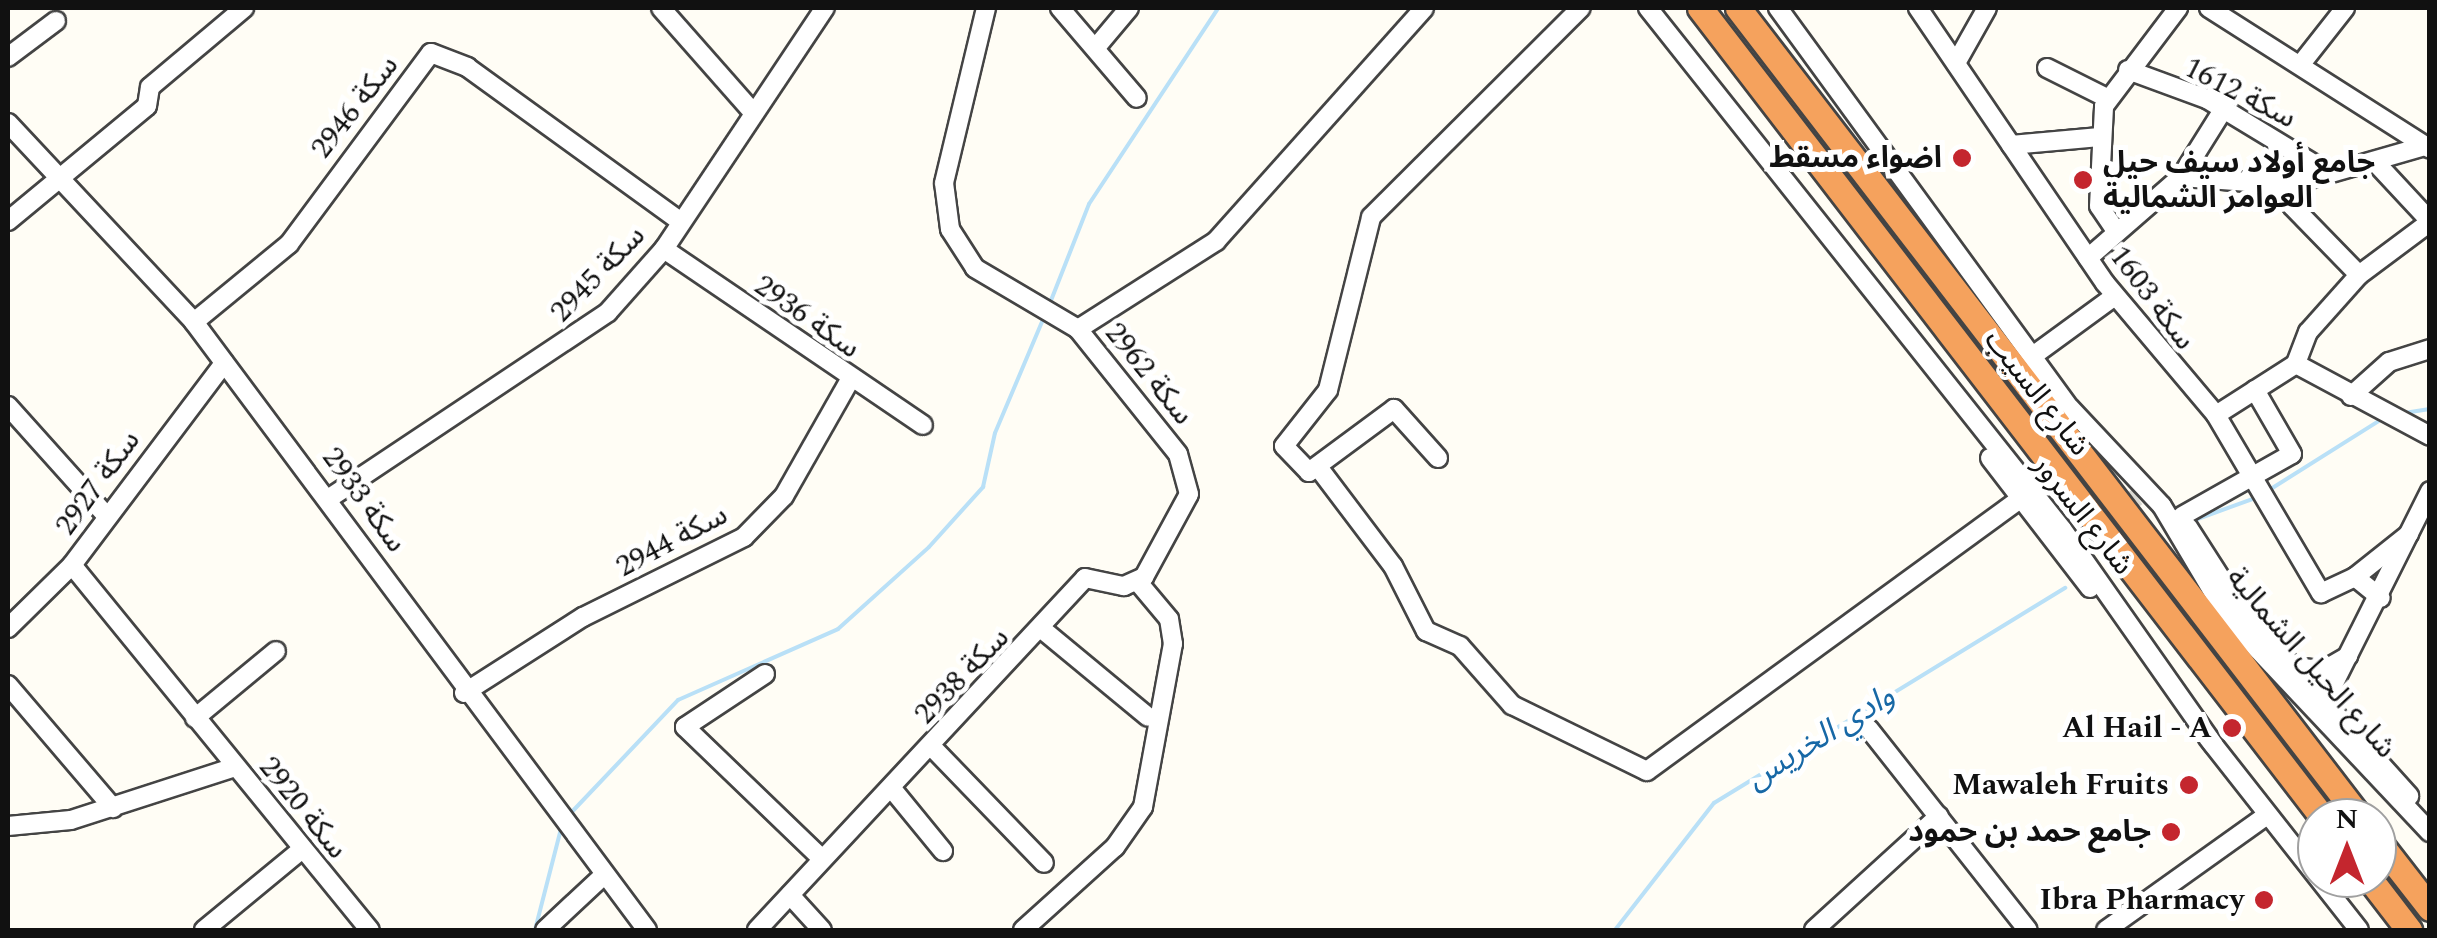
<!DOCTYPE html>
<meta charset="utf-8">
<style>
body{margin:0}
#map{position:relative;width:2437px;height:938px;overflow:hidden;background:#fffdf5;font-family:Spectral,"Noto Sans Arabic",serif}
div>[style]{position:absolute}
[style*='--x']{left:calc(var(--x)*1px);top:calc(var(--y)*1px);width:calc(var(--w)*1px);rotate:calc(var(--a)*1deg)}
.stream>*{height:4px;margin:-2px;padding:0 2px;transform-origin:2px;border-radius:2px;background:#b9e0f7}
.minor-tunnel>*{height:18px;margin-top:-9px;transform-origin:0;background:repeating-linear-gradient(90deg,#dbdad3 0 18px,transparent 0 27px)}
.roads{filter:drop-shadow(2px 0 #444) drop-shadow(-2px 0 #444) drop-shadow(0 2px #444) drop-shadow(0 -2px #444)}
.minor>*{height:18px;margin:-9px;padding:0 9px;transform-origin:9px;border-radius:9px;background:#fff}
.highway>*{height:25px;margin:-12.5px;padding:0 12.5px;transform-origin:12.5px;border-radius:12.5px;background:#f5a25d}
.dots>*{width:28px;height:28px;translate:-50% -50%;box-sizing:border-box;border:5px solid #fff;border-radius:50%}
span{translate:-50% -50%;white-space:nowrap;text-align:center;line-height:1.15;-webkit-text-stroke:10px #fff;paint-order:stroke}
.street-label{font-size:30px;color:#111}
.poi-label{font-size:30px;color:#111;font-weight:700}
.right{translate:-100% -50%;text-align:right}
.left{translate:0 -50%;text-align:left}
.water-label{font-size:32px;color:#1768a6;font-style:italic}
.frame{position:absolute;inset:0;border:10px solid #111;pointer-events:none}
.north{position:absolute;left:2297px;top:798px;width:100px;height:100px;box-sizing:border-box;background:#fff;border:2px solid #a0a0a0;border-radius:50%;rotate:0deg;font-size:28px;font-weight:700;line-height:40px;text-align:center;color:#111}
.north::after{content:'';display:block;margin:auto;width:35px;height:45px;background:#c4262e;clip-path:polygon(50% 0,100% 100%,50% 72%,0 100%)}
</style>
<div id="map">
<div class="stream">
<i style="--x:1050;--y:303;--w:106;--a:-68.5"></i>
<i style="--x:1089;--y:204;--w:235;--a:-56.6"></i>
<i style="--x:2404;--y:413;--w:26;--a:-9"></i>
<i style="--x:2266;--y:492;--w:141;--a:-32.2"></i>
<i style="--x:2192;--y:521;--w:70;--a:-20"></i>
<i style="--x:568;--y:816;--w:160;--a:-46.5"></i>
<i style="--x:678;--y:700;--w:175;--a:-23.9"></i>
<i style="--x:838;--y:629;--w:122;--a:-42"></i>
<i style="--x:929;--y:547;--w:81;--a:-48"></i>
<i style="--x:983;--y:487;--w:55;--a:-77.5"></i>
<i style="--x:995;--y:433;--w:126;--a:-67.1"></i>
<i style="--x:535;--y:930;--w:104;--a:-75.6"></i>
<i style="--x:1615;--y:930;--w:161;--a:-52.1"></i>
<i style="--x:1714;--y:803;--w:412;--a:-31.5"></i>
</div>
<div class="minor-tunnel">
<i style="--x:2085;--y:534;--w:64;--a:-35.4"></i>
</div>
<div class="roads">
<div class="minor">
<i style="--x:661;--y:8;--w:136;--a:48.6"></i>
<i style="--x:1060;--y:8;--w:118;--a:49.5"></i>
<i style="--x:1648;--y:8;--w:665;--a:51.53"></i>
<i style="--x:2062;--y:529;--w:264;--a:54.9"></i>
<i style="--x:1778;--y:8;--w:495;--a:53.9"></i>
<i style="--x:2070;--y:408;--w:134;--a:46.8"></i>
<i style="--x:2162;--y:506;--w:131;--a:59.3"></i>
<i style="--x:2229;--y:619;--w:293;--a:46.7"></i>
<i style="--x:1918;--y:8;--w:333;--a:55.8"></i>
<i style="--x:2105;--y:283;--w:172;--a:49.9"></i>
<i style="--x:2216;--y:415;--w:207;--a:59.5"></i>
<i style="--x:2321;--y:593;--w:38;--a:-25"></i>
<i style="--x:2355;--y:577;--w:33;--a:39"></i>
<i style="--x:2209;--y:8;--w:262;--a:32.5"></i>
<i style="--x:1098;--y:45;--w:48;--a:-50"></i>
<i style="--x:8;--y:57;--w:60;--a:-36.9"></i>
<i style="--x:1956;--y:63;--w:63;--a:-60.6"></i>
<i style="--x:2301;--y:64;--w:71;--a:-51.8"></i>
<i style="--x:2047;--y:68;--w:67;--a:26.6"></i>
<i style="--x:2128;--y:70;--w:84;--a:20.2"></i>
<i style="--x:2207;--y:99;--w:137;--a:31.3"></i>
<i style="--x:8;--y:123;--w:272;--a:46.9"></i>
<i style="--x:194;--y:322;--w:758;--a:53.31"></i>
<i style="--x:2011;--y:145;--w:89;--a:-5.1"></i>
<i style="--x:2377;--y:164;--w:78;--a:47.1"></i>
<i style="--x:2181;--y:177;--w:79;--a:-57.9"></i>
<i style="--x:2289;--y:185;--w:21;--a:82"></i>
<i style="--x:2292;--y:206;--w:96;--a:45.8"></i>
<i style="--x:8;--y:221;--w:180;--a:-39.6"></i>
<i style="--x:147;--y:106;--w:19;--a:-81"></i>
<i style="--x:150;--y:87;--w:123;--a:-40"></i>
<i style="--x:2430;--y:222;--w:89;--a:143.3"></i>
<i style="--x:2359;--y:275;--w:76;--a:131.8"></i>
<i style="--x:2308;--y:332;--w:34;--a:111"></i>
<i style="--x:2296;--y:364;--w:152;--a:28.2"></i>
<i style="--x:2116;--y:231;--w:30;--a:-124"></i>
<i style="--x:2099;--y:206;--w:100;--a:-87.1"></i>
<i style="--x:2104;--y:106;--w:123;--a:-52.9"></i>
<i style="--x:664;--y:249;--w:313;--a:34.2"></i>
<i style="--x:2088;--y:258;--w:123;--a:-41.1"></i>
<i style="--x:2181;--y:177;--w:108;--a:4.2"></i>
<i style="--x:2289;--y:185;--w:141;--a:-16"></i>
<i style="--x:194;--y:322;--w:123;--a:-39.4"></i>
<i style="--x:289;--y:244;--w:238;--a:-53.4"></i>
<i style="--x:431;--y:53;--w:39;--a:21"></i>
<i style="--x:467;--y:67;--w:264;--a:35.9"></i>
<i style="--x:1078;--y:329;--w:164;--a:-32.5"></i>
<i style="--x:1216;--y:241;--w:312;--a:-48.2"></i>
<i style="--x:2034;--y:355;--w:100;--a:-36.1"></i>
<i style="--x:2351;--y:396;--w:51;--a:-41.8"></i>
<i style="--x:2389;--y:362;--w:43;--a:-17.6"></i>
<i style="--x:8;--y:406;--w:145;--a:48.1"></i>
<i style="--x:2216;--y:415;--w:95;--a:-32.5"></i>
<i style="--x:1438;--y:458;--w:66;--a:-131.9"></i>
<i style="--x:1394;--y:409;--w:106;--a:143.5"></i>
<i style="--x:1309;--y:472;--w:36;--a:-134"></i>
<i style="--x:1284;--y:446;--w:71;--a:-51.8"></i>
<i style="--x:1328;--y:390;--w:178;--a:-76"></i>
<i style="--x:1371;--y:217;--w:296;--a:-44.9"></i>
<i style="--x:1990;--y:458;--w:164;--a:52.4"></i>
<i style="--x:1318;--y:467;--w:124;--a:52.9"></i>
<i style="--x:1393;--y:566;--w:73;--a:63.1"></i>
<i style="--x:1426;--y:631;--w:37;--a:24"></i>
<i style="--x:1460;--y:646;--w:79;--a:48.6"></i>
<i style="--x:1512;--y:705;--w:150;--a:26.1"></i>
<i style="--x:1647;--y:771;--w:462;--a:-36.1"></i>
<i style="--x:331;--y:497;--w:333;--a:-33.7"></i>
<i style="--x:608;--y:312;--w:84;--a:-48.4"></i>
<i style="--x:664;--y:249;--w:290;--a:-56.3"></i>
<i style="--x:2182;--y:516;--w:126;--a:-29.4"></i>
<i style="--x:2292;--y:454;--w:74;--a:-120"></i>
<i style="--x:2188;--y:527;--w:96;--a:57.3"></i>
<i style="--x:2240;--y:608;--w:253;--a:48"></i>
<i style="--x:72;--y:565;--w:471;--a:50.8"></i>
<i style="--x:2355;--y:577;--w:69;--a:-38.5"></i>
<i style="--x:8;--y:628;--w:90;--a:-44.5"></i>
<i style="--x:72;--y:565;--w:253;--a:-53"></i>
<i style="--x:1043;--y:630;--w:136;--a:39.6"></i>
<i style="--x:2290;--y:667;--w:34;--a:5"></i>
<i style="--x:2324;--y:670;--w:28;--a:-30"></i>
<i style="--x:765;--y:674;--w:96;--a:146.5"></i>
<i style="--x:685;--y:727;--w:190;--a:43.9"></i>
<i style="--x:8;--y:685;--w:162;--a:49.5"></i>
<i style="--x:464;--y:693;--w:141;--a:-32.6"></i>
<i style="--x:583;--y:617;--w:180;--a:-26.4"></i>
<i style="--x:744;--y:537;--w:57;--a:-45.7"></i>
<i style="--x:784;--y:496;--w:133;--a:-60.4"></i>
<i style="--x:2320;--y:711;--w:246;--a:-63.4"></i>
<i style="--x:195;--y:718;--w:105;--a:-39.6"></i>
<i style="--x:1869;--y:729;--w:256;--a:51.7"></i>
<i style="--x:2208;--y:738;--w:244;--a:51.8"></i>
<i style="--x:932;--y:747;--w:161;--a:46"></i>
<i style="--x:893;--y:790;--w:79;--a:50.7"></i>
<i style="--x:8;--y:826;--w:63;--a:-5.4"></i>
<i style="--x:71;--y:820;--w:172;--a:-17.9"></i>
<i style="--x:790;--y:895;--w:47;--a:47.6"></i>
<i style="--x:204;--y:930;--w:126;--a:-39.5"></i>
<i style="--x:545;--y:930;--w:81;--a:-43"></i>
<i style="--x:757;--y:930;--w:481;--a:-47"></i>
<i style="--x:1085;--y:578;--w:40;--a:12"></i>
<i style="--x:1124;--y:586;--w:22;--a:-24"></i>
<i style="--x:1144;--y:577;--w:94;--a:-61.5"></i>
<i style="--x:1189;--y:494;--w:41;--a:-105.4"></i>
<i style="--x:1178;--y:454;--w:160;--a:-128.7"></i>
<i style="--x:1078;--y:329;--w:120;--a:-149.4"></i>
<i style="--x:975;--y:268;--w:46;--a:-122.7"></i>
<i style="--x:950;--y:229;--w:46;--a:-97.4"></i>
<i style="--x:944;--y:183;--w:180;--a:-76.5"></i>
<i style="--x:1023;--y:930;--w:124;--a:-42.1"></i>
<i style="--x:1115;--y:847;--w:49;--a:-55"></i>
<i style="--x:1143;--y:807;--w:166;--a:-79.6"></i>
<i style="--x:1173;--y:644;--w:25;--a:-99"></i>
<i style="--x:1169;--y:619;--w:48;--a:-130"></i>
<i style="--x:1814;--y:930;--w:169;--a:-42.4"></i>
<i style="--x:2106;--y:930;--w:198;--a:-35.5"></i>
</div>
<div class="highway">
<i style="--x:1700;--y:8;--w:1022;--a:52.43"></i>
<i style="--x:1738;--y:8;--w:1021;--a:52.48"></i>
<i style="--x:2377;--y:840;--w:86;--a:52.1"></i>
<i style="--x:2369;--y:878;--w:66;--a:52.4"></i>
</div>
</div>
<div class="dots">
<i style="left:1962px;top:158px;background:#c4262e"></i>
<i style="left:2083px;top:180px;background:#c4262e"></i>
<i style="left:2232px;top:728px;background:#c4262e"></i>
<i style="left:2189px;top:785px;background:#c4262e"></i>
<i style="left:2171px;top:832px;background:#c4262e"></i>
<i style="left:2264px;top:900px;background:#c4262e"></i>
</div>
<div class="street-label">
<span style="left:2240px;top:93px;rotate:27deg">سكة 1612</span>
<span style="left:355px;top:107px;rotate:-52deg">سكة 2946</span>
<span style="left:598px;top:274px;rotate:-46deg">سكة 2945</span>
<span style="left:2152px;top:298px;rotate:53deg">سكة 1603</span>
<span style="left:807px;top:317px;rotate:35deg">سكة 2936</span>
<span style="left:1149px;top:374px;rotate:51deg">سكة 2962</span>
<span style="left:2037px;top:393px;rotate:52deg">شارع السيب</span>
<span style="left:98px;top:483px;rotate:-54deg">سكة 2927</span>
<span style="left:364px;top:500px;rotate:54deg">سكة 2933</span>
<span style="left:2083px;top:515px;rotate:52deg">شارع السرور</span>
<span style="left:672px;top:541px;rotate:-28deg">سكة 2944</span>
<span style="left:2311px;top:663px;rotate:49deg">شارع الحيل الشمالية</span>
<span style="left:962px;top:676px;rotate:-46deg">سكة 2938</span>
<span style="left:303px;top:808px;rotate:51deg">سكة 2920</span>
</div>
<div class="poi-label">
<span class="right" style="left:1942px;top:158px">اضواء مسقط</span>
<span class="left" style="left:2103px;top:180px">جامع أولاد سيف حيل<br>العوامر الشمالية</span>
<span class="right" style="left:2212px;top:728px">Al Hail - A</span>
<span class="right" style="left:2169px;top:785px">Mawaleh Fruits</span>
<span class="right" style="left:2151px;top:832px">جامع حمد بن حمود</span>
<span class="right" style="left:2244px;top:900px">Ibra Pharmacy</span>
</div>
<div class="water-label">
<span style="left:1821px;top:738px;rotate:-32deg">وادي الخريس</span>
</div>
<div class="frame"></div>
<div class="north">N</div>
</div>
